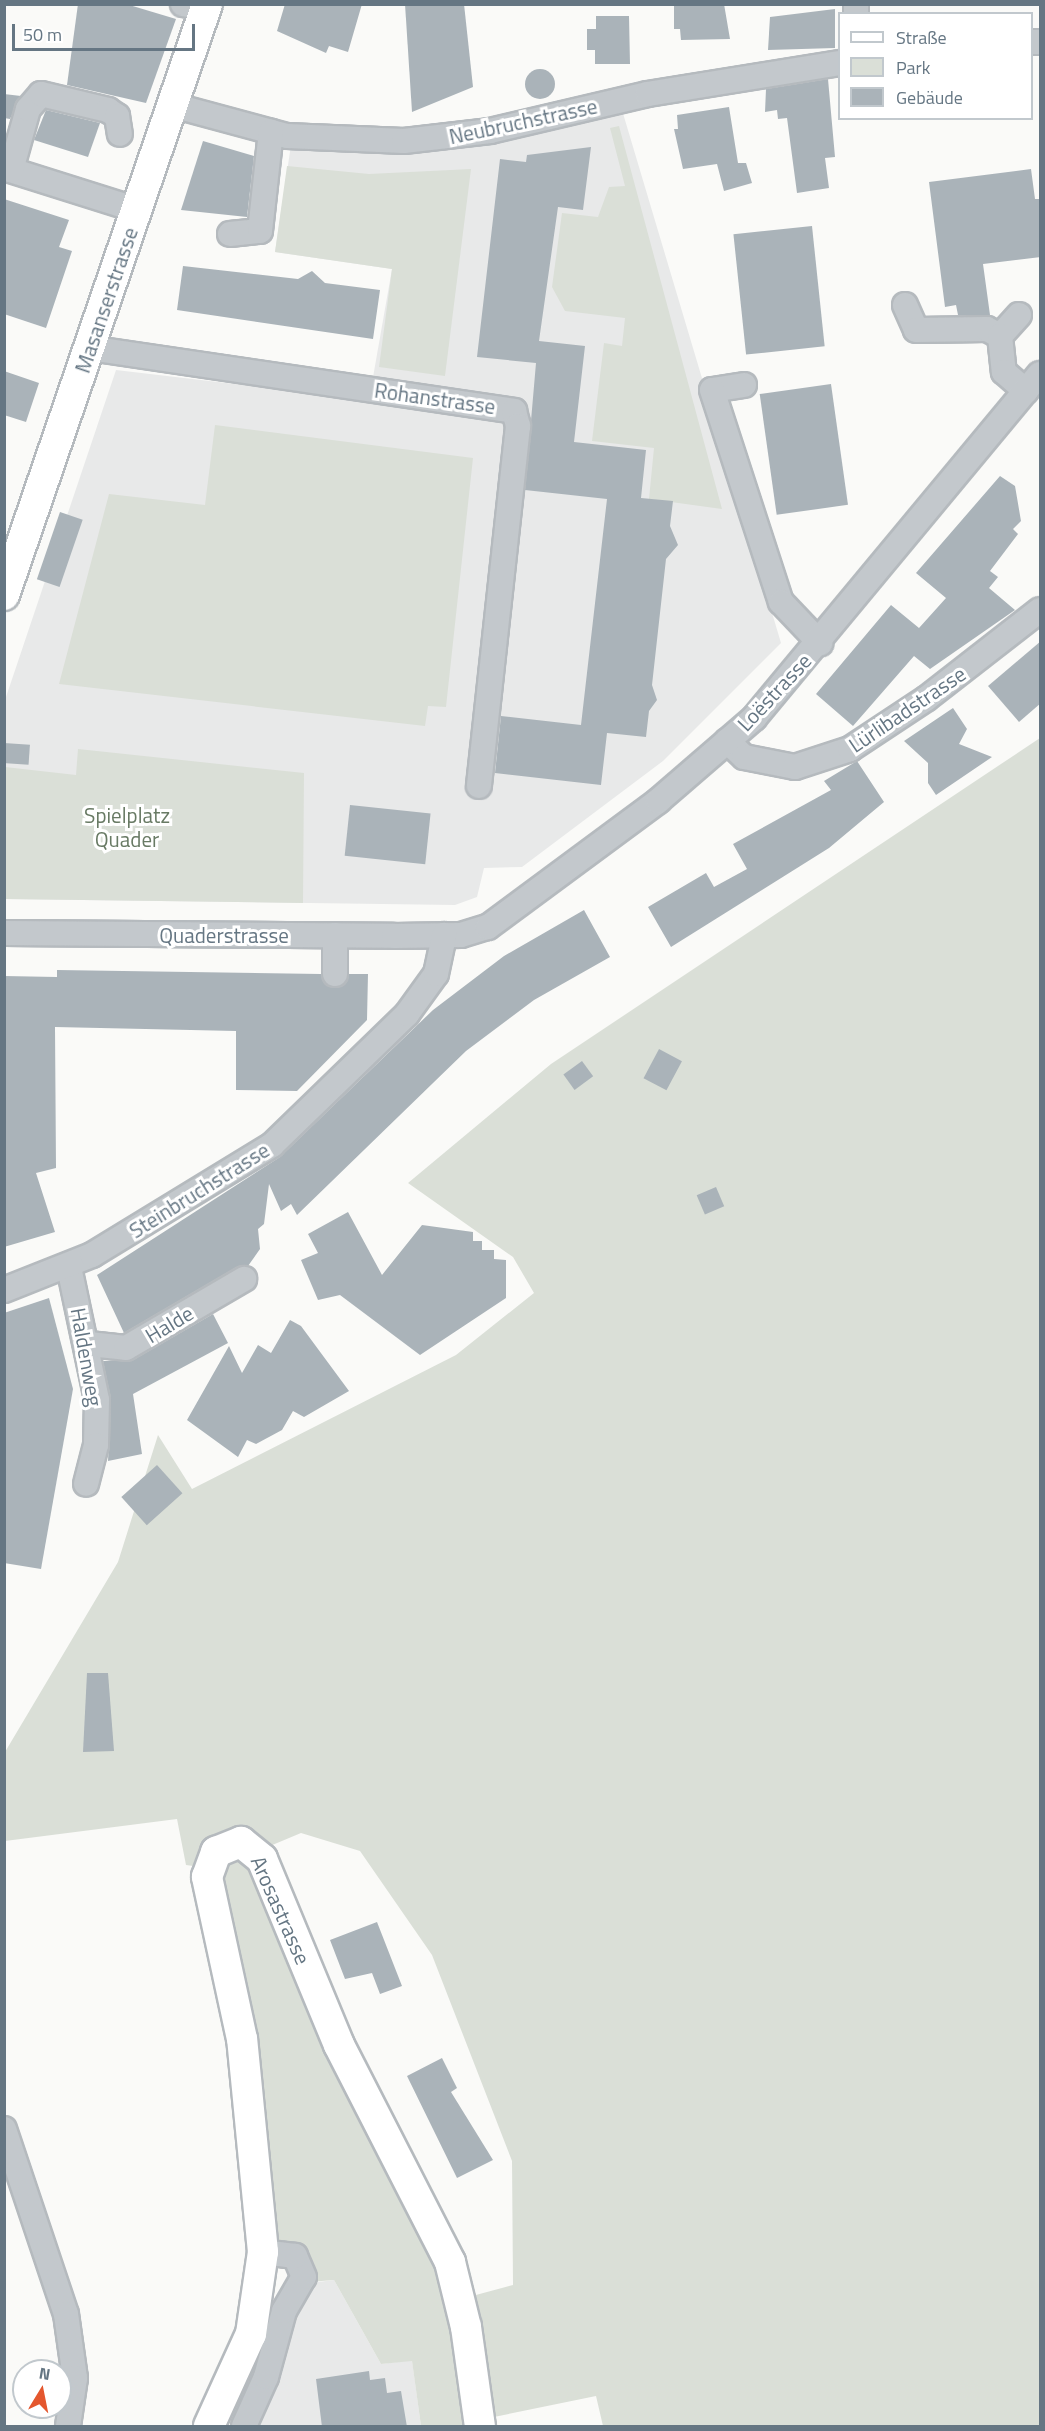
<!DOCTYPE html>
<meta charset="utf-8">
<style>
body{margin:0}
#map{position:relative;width:1045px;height:2431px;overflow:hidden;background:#fafaf8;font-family:"Titillium Web",sans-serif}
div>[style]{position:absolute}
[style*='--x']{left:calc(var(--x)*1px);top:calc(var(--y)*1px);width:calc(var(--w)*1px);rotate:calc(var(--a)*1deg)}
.built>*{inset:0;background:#e8e9e9}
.green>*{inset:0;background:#dadfd7}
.building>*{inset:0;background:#aab3b9;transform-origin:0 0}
.round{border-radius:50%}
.roads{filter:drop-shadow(2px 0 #b5babe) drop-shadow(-2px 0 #b5babe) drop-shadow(0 2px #b5babe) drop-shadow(0 -2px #b5babe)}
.minor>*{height:24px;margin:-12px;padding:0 12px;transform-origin:12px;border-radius:12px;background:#c3c8cc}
.major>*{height:30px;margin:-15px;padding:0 15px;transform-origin:15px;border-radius:15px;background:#fff}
span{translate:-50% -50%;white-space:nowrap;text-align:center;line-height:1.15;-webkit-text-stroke:6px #fff;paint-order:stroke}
.street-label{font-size:21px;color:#657683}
.park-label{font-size:21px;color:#687a64}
.frame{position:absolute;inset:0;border:6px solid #657683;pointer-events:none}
.legend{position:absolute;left:838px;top:12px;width:195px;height:108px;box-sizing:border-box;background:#fff;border:2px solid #c1c8cd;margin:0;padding:8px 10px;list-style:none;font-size:18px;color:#657683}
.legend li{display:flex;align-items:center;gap:12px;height:30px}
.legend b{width:30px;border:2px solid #c1c8cd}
.north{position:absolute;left:12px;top:2359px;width:60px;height:60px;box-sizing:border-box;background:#fff;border:2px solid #c1c8cd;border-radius:50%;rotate:10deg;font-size:16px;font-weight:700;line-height:24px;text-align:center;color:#657683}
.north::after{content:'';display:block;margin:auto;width:21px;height:27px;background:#e4572e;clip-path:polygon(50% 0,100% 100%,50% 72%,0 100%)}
.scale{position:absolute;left:12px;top:24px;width:183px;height:27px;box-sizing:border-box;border:3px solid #657683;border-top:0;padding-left:8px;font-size:18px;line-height:21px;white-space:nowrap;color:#657683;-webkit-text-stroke:4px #fff;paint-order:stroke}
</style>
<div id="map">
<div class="built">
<i style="clip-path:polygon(622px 110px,781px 643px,663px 761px,522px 867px,484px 868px,477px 897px,455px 905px,5px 899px,5px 700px,116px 370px,369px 400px,392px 269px,275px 252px,291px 145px)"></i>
<i style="clip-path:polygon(334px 2280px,381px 2364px,412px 2360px,421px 2426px,254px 2426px,292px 2315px,318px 2282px)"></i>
</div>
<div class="green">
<i style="clip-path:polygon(619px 126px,722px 509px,649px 499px,654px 448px,592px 441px,604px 343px,622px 346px,625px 318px,565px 311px,552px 287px,562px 213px,598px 217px,609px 187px,625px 186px,610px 128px)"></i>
<i style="clip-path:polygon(287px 166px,369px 174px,471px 169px,445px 376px,379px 367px,392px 269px,275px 252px)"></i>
<i style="clip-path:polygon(215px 425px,473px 458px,446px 707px,428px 706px,425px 726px,59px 684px,109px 494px,205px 505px)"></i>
<i style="clip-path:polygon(evenodd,1040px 738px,1040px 2426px,603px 2426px,596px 2396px,479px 2420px,480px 2426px,421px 2426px,412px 2361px,381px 2364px,334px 2280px,309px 2282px,263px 2252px,208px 1868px,186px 1865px,177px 1819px,5px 1841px,5px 1752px,118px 1562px,158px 1435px,192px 1489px,456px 1355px,534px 1293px,513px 1257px,408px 1183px,551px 1064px,1040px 738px,301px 1833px,360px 1851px,432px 1955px,512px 2161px,513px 2285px,461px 2299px,258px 1851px,301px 1833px)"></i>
<i style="clip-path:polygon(78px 749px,304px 773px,303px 903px,5px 899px,5px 767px,76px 775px)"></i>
</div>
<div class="building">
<i style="clip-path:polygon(78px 4px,126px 4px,176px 19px,146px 103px,67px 85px)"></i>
<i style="clip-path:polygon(285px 4px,362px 4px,348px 52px,329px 46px,326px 53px,277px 31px)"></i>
<i style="clip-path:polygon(405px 4px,464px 4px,473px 87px,412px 112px)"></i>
<i style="clip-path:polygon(674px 4px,724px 4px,730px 39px,681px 40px,680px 29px,674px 29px)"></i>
<i style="clip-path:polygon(835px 9px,835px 48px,768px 50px,770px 17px)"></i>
<i style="clip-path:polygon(596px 16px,629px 16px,630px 64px,595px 64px,595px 50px,587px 50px,587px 29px,596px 29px)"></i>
<i class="round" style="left:525px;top:69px;width:30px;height:30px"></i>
<i style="clip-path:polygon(828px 79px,835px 157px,825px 158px,829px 188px,797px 193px,787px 118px,778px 119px,777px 110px,765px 112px,766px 89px)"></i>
<i style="clip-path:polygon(4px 94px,21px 96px,10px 119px,4px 118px)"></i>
<i style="clip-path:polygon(729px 107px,738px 163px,746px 163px,752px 183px,724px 191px,717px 164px,683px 169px,674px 129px,678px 129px,677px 115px)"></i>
<i style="clip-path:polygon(46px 110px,100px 123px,88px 157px,34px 140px)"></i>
<i style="clip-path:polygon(203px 141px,254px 156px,247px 217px,181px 210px)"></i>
<i style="clip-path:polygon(591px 147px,583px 210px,558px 207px,539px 341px,585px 346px,574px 442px,646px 450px,641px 498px,673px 501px,670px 526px,678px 545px,666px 559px,652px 685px,657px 700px,649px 711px,646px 737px,607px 733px,601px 785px,495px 773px,501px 716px,581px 725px,607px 499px,525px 490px,536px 363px,477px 357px,500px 159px,526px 162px,527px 155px)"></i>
<i style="clip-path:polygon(1031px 169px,1035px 199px,1041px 199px,1041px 257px,983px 264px,990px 315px,958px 315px,956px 305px,945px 307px,929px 182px)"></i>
<i style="clip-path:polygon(4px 199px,69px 220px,59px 247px,72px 251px,46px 328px,4px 314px)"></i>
<i style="left:812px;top:226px;width:121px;height:79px;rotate:84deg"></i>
<i style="clip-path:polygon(183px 266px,298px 279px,312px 271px,325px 283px,380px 290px,373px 339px,177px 310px)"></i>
<i style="clip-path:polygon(4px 371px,39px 383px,26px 422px,4px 415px)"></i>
<i style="left:831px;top:384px;width:122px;height:72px;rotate:82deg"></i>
<i style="clip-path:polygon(1000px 476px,1015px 486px,1021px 521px,1013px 529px,1018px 534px,990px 571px,998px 577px,989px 588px,1015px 610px,930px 669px,914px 656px,853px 726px,816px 694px,891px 605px,919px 628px,946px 598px,916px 573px)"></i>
<i style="left:60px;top:512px;width:24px;height:71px;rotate:19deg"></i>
<i style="clip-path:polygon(1041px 641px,1041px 703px,1019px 722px,988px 686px)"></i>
<i style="clip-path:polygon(953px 708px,967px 729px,959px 744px,992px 757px,936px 795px,928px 783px,928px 763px,904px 741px)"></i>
<i style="left:4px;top:743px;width:26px;height:20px;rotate:4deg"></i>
<i style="clip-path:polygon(857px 761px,884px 802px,829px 848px,671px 947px,648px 907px,706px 873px,714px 887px,747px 869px,733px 844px,831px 790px,824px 781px)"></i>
<i style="left:350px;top:805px;width:81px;height:51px;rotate:6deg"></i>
<i style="clip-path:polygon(584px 910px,610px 957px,534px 1000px,466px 1051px,297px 1215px,291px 1204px,281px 1211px,269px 1184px,264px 1224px,258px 1229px,260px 1249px,248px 1266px,237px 1267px,124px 1333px,97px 1275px,280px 1157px,433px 1010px,504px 956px)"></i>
<i style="clip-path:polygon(57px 970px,321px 974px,334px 988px,349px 974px,368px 974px,367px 1020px,297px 1091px,236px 1090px,236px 1031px,55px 1027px,56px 1168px,36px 1173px,55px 1232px,4px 1247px,4px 976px,57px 977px)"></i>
<i style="left:659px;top:1049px;width:26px;height:33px;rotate:28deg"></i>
<i style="left:582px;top:1061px;width:19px;height:23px;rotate:54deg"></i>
<i style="left:716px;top:1187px;width:21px;height:21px;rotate:67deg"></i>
<i style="clip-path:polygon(348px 1212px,382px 1275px,422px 1225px,473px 1232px,473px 1241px,482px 1241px,482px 1250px,494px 1250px,494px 1259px,506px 1260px,506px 1298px,420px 1355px,340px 1295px,318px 1300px,301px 1260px,318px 1253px,308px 1234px)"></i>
<i style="clip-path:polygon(49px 1298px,73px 1389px,41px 1569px,4px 1563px,4px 1313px)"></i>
<i style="clip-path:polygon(213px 1314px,228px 1343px,133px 1394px,142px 1454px,108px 1461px,111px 1400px,103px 1361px,133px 1360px)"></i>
<i style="clip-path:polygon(290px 1320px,301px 1326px,349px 1391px,304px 1417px,293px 1411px,282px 1430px,256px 1444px,247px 1440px,238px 1457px,187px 1420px,229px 1346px,242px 1373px,258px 1345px,271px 1353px)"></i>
<i style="left:157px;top:1465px;width:38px;height:48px;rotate:48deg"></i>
<i style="clip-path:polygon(87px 1673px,108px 1673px,114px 1751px,83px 1752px)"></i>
<i style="clip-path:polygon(377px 1922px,402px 1986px,380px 1994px,372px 1973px,345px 1979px,330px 1940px)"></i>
<i style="clip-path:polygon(442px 2058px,457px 2088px,451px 2092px,493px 2160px,457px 2178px,407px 2076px)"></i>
<i style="clip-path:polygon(369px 2371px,370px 2380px,385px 2378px,387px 2393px,401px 2391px,407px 2427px,322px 2427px,316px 2379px)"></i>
</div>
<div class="roads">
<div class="minor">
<i style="--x:183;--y:4;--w:23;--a:10"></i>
<i style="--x:856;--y:4;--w:10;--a:90"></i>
<i style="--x:1032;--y:42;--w:8;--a:0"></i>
<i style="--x:172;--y:105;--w:119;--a:15.1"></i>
<i style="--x:287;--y:136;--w:117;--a:2.4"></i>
<i style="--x:404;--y:141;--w:87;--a:-6.6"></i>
<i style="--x:490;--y:131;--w:162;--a:-13.2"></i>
<i style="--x:648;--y:94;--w:194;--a:-9.2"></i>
<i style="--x:4;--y:168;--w:139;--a:17.5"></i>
<i style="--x:11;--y:170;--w:63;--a:-74.4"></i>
<i style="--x:28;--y:109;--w:20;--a:-49"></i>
<i style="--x:41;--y:94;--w:69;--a:13.4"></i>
<i style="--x:108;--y:110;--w:11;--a:34"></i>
<i style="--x:117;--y:116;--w:18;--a:81"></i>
<i style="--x:230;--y:234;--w:30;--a:-6"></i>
<i style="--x:260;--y:231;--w:100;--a:-83.7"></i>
<i style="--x:905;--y:305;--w:27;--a:66"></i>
<i style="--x:916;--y:330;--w:71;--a:-0.8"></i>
<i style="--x:987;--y:329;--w:15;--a:28"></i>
<i style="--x:1019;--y:315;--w:28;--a:132"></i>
<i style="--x:1000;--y:336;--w:36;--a:84"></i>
<i style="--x:1004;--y:372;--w:29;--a:41"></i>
<i style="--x:89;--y:348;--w:430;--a:8.4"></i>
<i style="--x:514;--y:411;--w:16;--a:75"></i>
<i style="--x:518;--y:426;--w:362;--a:96.2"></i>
<i style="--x:744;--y:385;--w:32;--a:171"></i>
<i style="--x:712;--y:390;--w:223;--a:72"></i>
<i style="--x:781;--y:602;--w:57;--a:46.4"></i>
<i style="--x:727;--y:741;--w:23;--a:43"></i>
<i style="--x:744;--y:757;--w:52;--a:11.1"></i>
<i style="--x:795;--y:767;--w:58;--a:-18.1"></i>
<i style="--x:850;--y:749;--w:92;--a:-33.5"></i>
<i style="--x:927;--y:698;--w:143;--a:-37.9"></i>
<i style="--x:4;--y:933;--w:390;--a:0.4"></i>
<i style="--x:394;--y:936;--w:67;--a:-0.9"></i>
<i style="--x:461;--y:935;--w:28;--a:-17"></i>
<i style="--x:488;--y:927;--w:212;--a:-36.5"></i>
<i style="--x:658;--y:801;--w:127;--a:-40.8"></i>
<i style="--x:754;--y:718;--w:447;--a:-50.3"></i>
<i style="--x:335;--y:974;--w:39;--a:-90"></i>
<i style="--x:69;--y:1267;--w:136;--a:78.1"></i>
<i style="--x:97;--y:1400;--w:45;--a:91.3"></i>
<i style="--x:96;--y:1445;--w:40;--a:104.4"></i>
<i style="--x:4;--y:1290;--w:95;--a:-21.7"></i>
<i style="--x:92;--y:1255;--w:211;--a:-31.4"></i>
<i style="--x:272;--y:1145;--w:188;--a:-44.1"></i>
<i style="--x:407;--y:1014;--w:49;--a:-54.1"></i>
<i style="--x:436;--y:974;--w:40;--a:-78"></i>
<i style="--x:89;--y:1344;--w:37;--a:6"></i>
<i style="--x:126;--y:1348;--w:137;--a:-30.3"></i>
<i style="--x:4;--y:2129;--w:195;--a:71.5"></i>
<i style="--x:66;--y:2314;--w:65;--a:82"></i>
<i style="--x:75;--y:2378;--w:49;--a:98.3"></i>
<i style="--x:244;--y:2426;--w:54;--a:-65.8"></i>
<i style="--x:266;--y:2377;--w:68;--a:-74.7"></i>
<i style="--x:284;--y:2311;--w:39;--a:-60"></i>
<i style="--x:304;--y:2277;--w:23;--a:-113"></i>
<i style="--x:295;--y:2256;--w:32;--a:-173"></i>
</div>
<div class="major">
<i style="--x:4;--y:595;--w:625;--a:-71.04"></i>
<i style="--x:209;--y:2426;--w:101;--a:-65.5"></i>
<i style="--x:251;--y:2334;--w:83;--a:-81.7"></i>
<i style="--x:263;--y:2252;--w:214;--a:-95.6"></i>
<i style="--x:242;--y:2039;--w:166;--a:-102.2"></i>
<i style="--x:207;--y:1877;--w:27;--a:-70"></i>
<i style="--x:216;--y:1852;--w:27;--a:-22"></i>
<i style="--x:241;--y:1842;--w:27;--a:39"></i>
<i style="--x:262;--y:1859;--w:201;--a:67.5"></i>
<i style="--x:339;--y:2045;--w:244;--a:62.9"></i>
<i style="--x:450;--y:2262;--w:67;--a:76.2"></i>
<i style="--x:466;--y:2327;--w:100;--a:82"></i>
</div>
</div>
<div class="street-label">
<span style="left:523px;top:121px;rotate:-12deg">Neubruchstrasse</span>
<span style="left:106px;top:300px;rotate:-71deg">Masanserstrasse</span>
<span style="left:435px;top:398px;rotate:8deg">Rohanstrasse</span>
<span style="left:774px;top:692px;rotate:-47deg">Loëstrasse</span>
<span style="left:907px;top:709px;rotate:-34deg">Lürlibadstrasse</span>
<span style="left:224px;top:935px">Quaderstrasse</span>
<span style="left:199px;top:1190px;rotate:-32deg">Steinbruchstrasse</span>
<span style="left:169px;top:1324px;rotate:-31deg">Halde</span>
<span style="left:87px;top:1357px;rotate:80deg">Haldenweg</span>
<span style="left:281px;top:1910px;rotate:66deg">Arosastrasse</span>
</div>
<div class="park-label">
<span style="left:127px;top:827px">Spielplatz<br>Quader</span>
</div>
<div class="frame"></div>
<ul class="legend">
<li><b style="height:8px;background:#fff"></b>Straße</li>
<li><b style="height:16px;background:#dadfd7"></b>Park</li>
<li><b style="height:16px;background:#aab3b9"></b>Gebäude</li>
</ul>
<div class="north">N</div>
<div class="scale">50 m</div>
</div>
